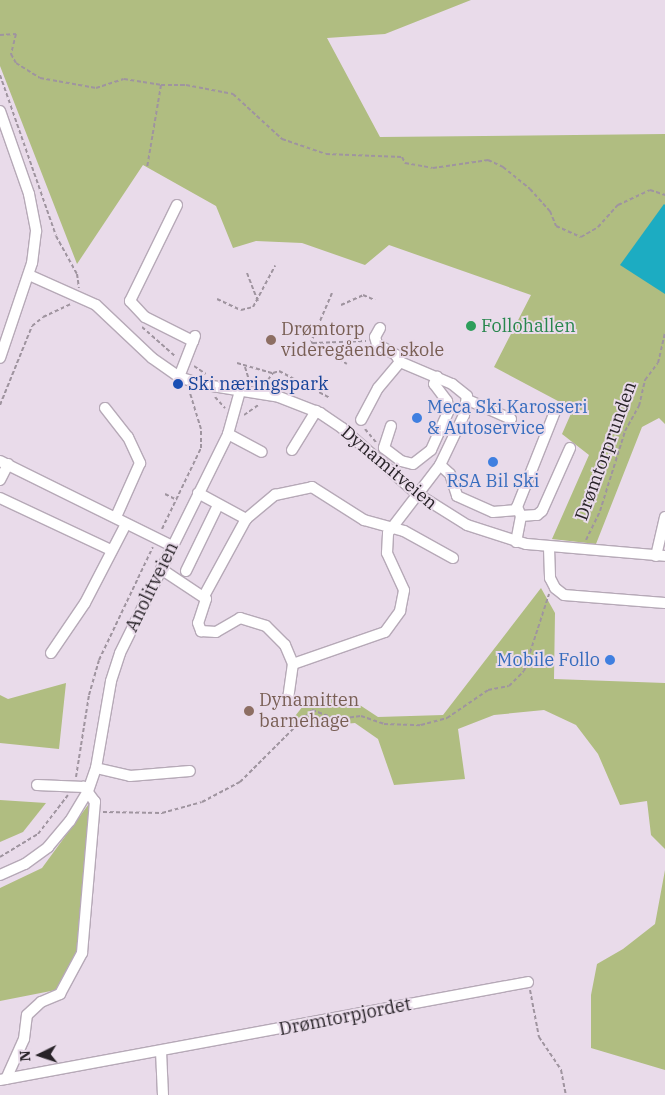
<!DOCTYPE html>
<meta charset="utf-8">
<style>
body{margin:0}
#map{position:relative;width:665px;height:1095px;overflow:hidden;background:#e9dbea;font-family:"IBM Plex Serif",serif}
div>[style]{position:absolute}
[style*='--x']{left:calc(var(--x)*1px);top:calc(var(--y)*1px);width:calc(var(--w)*1px);rotate:calc(var(--a)*1deg)}
.green>*{inset:0;background:#b0bd81}
.water>*{inset:0;background:#1cacc2}
.path>*{height:2px;margin-top:-1px;transform-origin:0;background:repeating-linear-gradient(90deg,#9f949f 0 4px,transparent 0 6.5px)}
.roads{filter:drop-shadow(1px 0 #b6a9b7) drop-shadow(-1px 0 #b6a9b7) drop-shadow(0 1px #b6a9b7) drop-shadow(0 -1px #b6a9b7)}
.minor>*{height:10px;margin:-5px;padding:0 5px;transform-origin:5px;border-radius:5px;background:#fff}
.dots>*{width:14px;height:14px;translate:-50% -50%;box-sizing:border-box;border:2px solid #e9dbea;border-radius:50%}
span{translate:-50% -50%;white-space:nowrap;text-align:center;line-height:1.15;-webkit-text-stroke:4px #e9dbea;paint-order:stroke}
.leisure-label{font-size:18px;color:#27864d}
.left{translate:0 -50%;text-align:left}
.education-label{font-size:18px;color:#785e54}
.transit-label{font-size:18px;color:#164399}
.shop-label{font-size:18px;color:#366cbe}
.right{translate:-100% -50%;text-align:right}
.street-label{font-size:18px;color:#282328}
.north{position:absolute;left:15px;top:1030px;width:50px;height:50px;-webkit-text-stroke:4px #e9dbea;paint-order:stroke;rotate:266deg;font-size:14px;font-weight:700;line-height:20px;text-align:center;color:#282328}
.north::after{content:'';display:block;margin:auto;width:18px;height:22px;background:#282328;clip-path:polygon(50% 0,100% 100%,50% 72%,0 100%)}
</style>
<div id="map">
<div class="green">
<i style="clip-path:polygon(0 0,471px 0,385px 34px,327px 38px,380px 137px,665px 134px,665px 424px,659px 418px,642px 427px,596px 544px,552px 539px,589px 455px,562px 434px,573px 409px,494px 367px,531px 295px,389px 245px,365px 265px,302px 243px,256px 241px,233px 248px,216px 206px,143px 165px,77px 264px,0 66px)"></i>
<i style="clip-path:polygon(541px 588px,555px 613px,554px 679px,665px 683px,665px 849px,651px 835px,647px 801px,620px 805px,598px 754px,576px 725px,544px 710px,494px 715px,458px 729px,465px 779px,394px 785px,378px 739px,355px 723px,285px 729px,310px 697px,346px 696px,378px 717px,443px 715px)"></i>
<i style="clip-path:polygon(66px 683px,59px 749px,0 743px,0 695px,8px 699px)"></i>
<i style="clip-path:polygon(0 800px,46px 803px,23px 832px,0 842px)"></i>
<i style="clip-path:polygon(91px 801px,77px 952px,56px 990px,0 1001px,0 888px,42px 868px)"></i>
<i style="clip-path:polygon(665px 870px,665px 1070px,591px 1048px,591px 995px,597px 964px,623px 949px,655px 924px)"></i>
</div>
<div class="water">
<i style="clip-path:polygon(664px 204px,665px 205px,665px 294px,620px 265px)"></i>
</div>
<div class="path">
<i style="--x:0;--y:35;--w:16;--a:-4"></i>
<i style="--x:16;--y:34;--w:21;--a:104"></i>
<i style="--x:11;--y:54;--w:10;--a:61"></i>
<i style="--x:16;--y:63;--w:28;--a:32"></i>
<i style="--x:40;--y:78;--w:57;--a:10.1"></i>
<i style="--x:96;--y:88;--w:29;--a:-18"></i>
<i style="--x:124;--y:79;--w:37;--a:9"></i>
<i style="--x:161;--y:85;--w:84;--a:99.6"></i>
<i style="--x:0;--y:75;--w:170;--a:70.8"></i>
<i style="--x:56;--y:236;--w:43;--a:61.1"></i>
<i style="--x:77;--y:274;--w:14;--a:82"></i>
<i style="--x:161;--y:85;--w:25;--a:0"></i>
<i style="--x:186;--y:85;--w:48;--a:10.8"></i>
<i style="--x:233;--y:94;--w:67;--a:42.6"></i>
<i style="--x:282;--y:139;--w:46;--a:18.8"></i>
<i style="--x:326;--y:154;--w:76;--a:2.3"></i>
<i style="--x:402;--y:157;--w:7;--a:63"></i>
<i style="--x:405;--y:163;--w:28;--a:10"></i>
<i style="--x:433;--y:168;--w:56;--a:-8.3"></i>
<i style="--x:488;--y:160;--w:17;--a:25"></i>
<i style="--x:503;--y:167;--w:35;--a:39"></i>
<i style="--x:530;--y:189;--w:30;--a:48"></i>
<i style="--x:550;--y:211;--w:16;--a:68"></i>
<i style="--x:556;--y:226;--w:27;--a:24"></i>
<i style="--x:581;--y:237;--w:20;--a:-30"></i>
<i style="--x:598;--y:227;--w:30;--a:-48"></i>
<i style="--x:618;--y:205;--w:35;--a:-25"></i>
<i style="--x:650;--y:190;--w:16;--a:18"></i>
<i style="--x:247;--y:273;--w:31;--a:69"></i>
<i style="--x:332;--y:293;--w:53;--a:113.2"></i>
<i style="--x:311;--y:342;--w:42;--a:31.4"></i>
<i style="--x:217;--y:299;--w:26;--a:25"></i>
<i style="--x:241;--y:310;--w:12;--a:-14"></i>
<i style="--x:253;--y:307;--w:47;--a:-61.8"></i>
<i style="--x:341;--y:305;--w:24;--a:-24"></i>
<i style="--x:363;--y:295;--w:13;--a:23"></i>
<i style="--x:142;--y:327;--w:45;--a:41.4"></i>
<i style="--x:313;--y:343;--w:53;--a:-2.2"></i>
<i style="--x:237;--y:363;--w:37;--a:16"></i>
<i style="--x:194;--y:366;--w:14;--a:34"></i>
<i style="--x:245;--y:367;--w:17;--a:73"></i>
<i style="--x:264;--y:385;--w:15;--a:-53"></i>
<i style="--x:273;--y:373;--w:6;--a:-18"></i>
<i style="--x:279;--y:371;--w:58;--a:27.9"></i>
<i style="--x:215;--y:397;--w:15;--a:48"></i>
<i style="--x:0;--y:405;--w:85;--a:-67.9"></i>
<i style="--x:32;--y:326;--w:14;--a:-39"></i>
<i style="--x:43;--y:317;--w:31;--a:-25"></i>
<i style="--x:244;--y:415;--w:19;--a:-35"></i>
<i style="--x:365;--y:429;--w:17;--a:50"></i>
<i style="--x:165;--y:494;--w:13;--a:27"></i>
<i style="--x:162;--y:529;--w:90;--a:-64.3"></i>
<i style="--x:201;--y:448;--w:19;--a:-90"></i>
<i style="--x:201;--y:429;--w:39;--a:-107"></i>
<i style="--x:586;--y:540;--w:32;--a:-64"></i>
<i style="--x:600;--y:511;--w:84;--a:-72.6"></i>
<i style="--x:625;--y:431;--w:29;--a:-61"></i>
<i style="--x:639;--y:406;--w:27;--a:-77"></i>
<i style="--x:645;--y:380;--w:21;--a:-53"></i>
<i style="--x:658;--y:363;--w:31;--a:-77"></i>
<i style="--x:76;--y:777;--w:83;--a:-81"></i>
<i style="--x:89;--y:695;--w:36;--a:-74"></i>
<i style="--x:99;--y:660;--w:125;--a:-64.5"></i>
<i style="--x:103;--y:812;--w:59;--a:1"></i>
<i style="--x:162;--y:813;--w:41;--a:-15.4"></i>
<i style="--x:202;--y:802;--w:43;--a:-27.8"></i>
<i style="--x:240;--y:782;--w:102;--a:-45"></i>
<i style="--x:312;--y:710;--w:27;--a:20"></i>
<i style="--x:337;--y:719;--w:24;--a:-7"></i>
<i style="--x:361;--y:716;--w:24;--a:19"></i>
<i style="--x:384;--y:724;--w:37;--a:2"></i>
<i style="--x:421;--y:725;--w:27;--a:-15"></i>
<i style="--x:447;--y:718;--w:50;--a:-34.3"></i>
<i style="--x:488;--y:690;--w:21;--a:-11"></i>
<i style="--x:509;--y:686;--w:21;--a:-45"></i>
<i style="--x:524;--y:671;--w:81;--a:-72"></i>
<i style="--x:0;--y:857;--w:44;--a:-31.2"></i>
<i style="--x:38;--y:834;--w:49;--a:-52.4"></i>
<i style="--x:530;--y:990;--w:48;--a:79.2"></i>
<i style="--x:539;--y:1037;--w:40;--a:56"></i>
<i style="--x:561;--y:1070;--w:25;--a:79"></i>
</div>
<div class="roads">
<div class="minor">
<i style="--x:0;--y:111;--w:88;--a:70.7"></i>
<i style="--x:29;--y:194;--w:38;--a:79"></i>
<i style="--x:36;--y:231;--w:32;--a:97"></i>
<i style="--x:32;--y:263;--w:100;--a:108.6"></i>
<i style="--x:177;--y:205;--w:107;--a:116.1"></i>
<i style="--x:130;--y:301;--w:22;--a:47"></i>
<i style="--x:145;--y:317;--w:54;--a:26.6"></i>
<i style="--x:29;--y:275;--w:73;--a:24.1"></i>
<i style="--x:96;--y:305;--w:77;--a:43.4"></i>
<i style="--x:152;--y:358;--w:33;--a:35"></i>
<i style="--x:179;--y:377;--w:22;--a:18"></i>
<i style="--x:200;--y:384;--w:80;--a:9.3"></i>
<i style="--x:279;--y:397;--w:44;--a:21.3"></i>
<i style="--x:320;--y:413;--w:27;--a:34"></i>
<i style="--x:342;--y:428;--w:98;--a:41.3"></i>
<i style="--x:416;--y:493;--w:60;--a:32.1"></i>
<i style="--x:467;--y:525;--w:62;--a:17.9"></i>
<i style="--x:526;--y:544;--w:140;--a:4.9"></i>
<i style="--x:380;--y:328;--w:10;--a:119"></i>
<i style="--x:375;--y:337;--w:7;--a:74"></i>
<i style="--x:377;--y:344;--w:22;--a:30"></i>
<i style="--x:396;--y:355;--w:8;--a:60"></i>
<i style="--x:179;--y:377;--w:44;--a:-68.7"></i>
<i style="--x:468;--y:400;--w:47;--a:23.8"></i>
<i style="--x:105;--y:408;--w:37;--a:52"></i>
<i style="--x:128;--y:437;--w:29;--a:65"></i>
<i style="--x:140;--y:463;--w:59;--a:114"></i>
<i style="--x:391;--y:426;--w:23;--a:108"></i>
<i style="--x:384;--y:448;--w:21;--a:37"></i>
<i style="--x:401;--y:461;--w:12;--a:14"></i>
<i style="--x:413;--y:464;--w:23;--a:-38"></i>
<i style="--x:431;--y:450;--w:44;--a:-65.8"></i>
<i style="--x:449;--y:410;--w:9;--a:-103"></i>
<i style="--x:447;--y:401;--w:21;--a:-127"></i>
<i style="--x:434;--y:384;--w:8;--a:-67"></i>
<i style="--x:228;--y:434;--w:38;--a:28"></i>
<i style="--x:292;--y:450;--w:46;--a:-58.4"></i>
<i style="--x:0;--y:461;--w:192;--a:26.3"></i>
<i style="--x:440;--y:465;--w:13;--a:42"></i>
<i style="--x:450;--y:474;--w:23;--a:72"></i>
<i style="--x:457;--y:496;--w:39;--a:24"></i>
<i style="--x:493;--y:512;--w:24;--a:-5"></i>
<i style="--x:0;--y:480;--w:18;--a:-63"></i>
<i style="--x:198;--y:493;--w:55;--a:28.4"></i>
<i style="--x:246;--y:519;--w:38;--a:-40"></i>
<i style="--x:275;--y:495;--w:38;--a:-12"></i>
<i style="--x:312;--y:487;--w:62;--a:32.4"></i>
<i style="--x:364;--y:520;--w:41;--a:15.4"></i>
<i style="--x:404;--y:531;--w:56;--a:28.9"></i>
<i style="--x:0;--y:498;--w:123;--a:25.1"></i>
<i style="--x:521;--y:516;--w:16;--a:-4"></i>
<i style="--x:537;--y:515;--w:6;--a:-39"></i>
<i style="--x:542;--y:511;--w:69;--a:-66"></i>
<i style="--x:516;--y:542;--w:26;--a:-79"></i>
<i style="--x:521;--y:516;--w:10;--a:-114"></i>
<i style="--x:517;--y:507;--w:105;--a:-68.3"></i>
<i style="--x:549;--y:548;--w:30;--a:88"></i>
<i style="--x:550;--y:578;--w:11;--a:63"></i>
<i style="--x:555;--y:588;--w:11;--a:38"></i>
<i style="--x:564;--y:595;--w:101;--a:4.5"></i>
<i style="--x:656;--y:556;--w:40;--a:-77"></i>
<i style="--x:161;--y:569;--w:54;--a:33.7"></i>
<i style="--x:206;--y:599;--w:25;--a:108"></i>
<i style="--x:198;--y:623;--w:9;--a:69"></i>
<i style="--x:201;--y:631;--w:15;--a:4"></i>
<i style="--x:216;--y:632;--w:28;--a:-30"></i>
<i style="--x:240;--y:618;--w:27;--a:17"></i>
<i style="--x:266;--y:626;--w:27;--a:45"></i>
<i style="--x:285;--y:645;--w:21;--a:67"></i>
<i style="--x:293;--y:664;--w:97;--a:-19.2"></i>
<i style="--x:385;--y:632;--w:26;--a:-54"></i>
<i style="--x:400;--y:611;--w:21;--a:-79"></i>
<i style="--x:404;--y:590;--w:41;--a:-114.7"></i>
<i style="--x:387;--y:553;--w:20;--a:-87"></i>
<i style="--x:388;--y:533;--w:86;--a:-52.6"></i>
<i style="--x:440;--y:465;--w:55;--a:-64.4"></i>
<i style="--x:464;--y:415;--w:19;--a:-81"></i>
<i style="--x:467;--y:396;--w:19;--a:-141"></i>
<i style="--x:452;--y:384;--w:56;--a:-157.1"></i>
<i style="--x:400;--y:362;--w:34;--a:130"></i>
<i style="--x:378;--y:388;--w:36;--a:118"></i>
<i style="--x:186;--y:571;--w:73;--a:-64.1"></i>
<i style="--x:204;--y:596;--w:88;--a:-61.4"></i>
<i style="--x:51;--y:653;--w:60;--a:-55.8"></i>
<i style="--x:85;--y:603;--w:89;--a:-62.6"></i>
<i style="--x:288;--y:699;--w:35;--a:-82"></i>
<i style="--x:96;--y:768;--w:35;--a:13"></i>
<i style="--x:130;--y:776;--w:60;--a:-4.8"></i>
<i style="--x:0;--y:875;--w:27;--a:-24"></i>
<i style="--x:25;--y:864;--w:29;--a:-36"></i>
<i style="--x:48;--y:847;--w:34;--a:-50"></i>
<i style="--x:70;--y:821;--w:35;--a:-59"></i>
<i style="--x:88;--y:791;--w:24;--a:-71"></i>
<i style="--x:96;--y:768;--w:88;--a:-80.2"></i>
<i style="--x:111;--y:681;--w:29;--a:-72"></i>
<i style="--x:120;--y:653;--w:244;--a:-63.7"></i>
<i style="--x:228;--y:434;--w:45;--a:-74.4"></i>
<i style="--x:161;--y:1051;--w:44;--a:87.4"></i>
<i style="--x:6;--y:1079;--w:44;--a:-65.8"></i>
<i style="--x:24;--y:1039;--w:24;--a:-83"></i>
<i style="--x:27;--y:1015;--w:19;--a:-43"></i>
<i style="--x:41;--y:1002;--w:21;--a:-23"></i>
<i style="--x:60;--y:994;--w:47;--a:-61.8"></i>
<i style="--x:82;--y:953;--w:152;--a:-85.1"></i>
<i style="--x:95;--y:802;--w:19;--a:-126"></i>
<i style="--x:84;--y:787;--w:47;--a:-177.6"></i>
<i style="--x:0;--y:1080;--w:537;--a:-10.51"></i>
</div>
</div>
<div class="dots">
<i style="left:471px;top:326px;background:#2e9e5b"></i>
<i style="left:271px;top:340px;background:#8d6e63"></i>
<i style="left:178px;top:384px;background:#1a4fb4"></i>
<i style="left:417px;top:418px;background:#3f7fe0"></i>
<i style="left:493px;top:462px;background:#3f7fe0"></i>
<i style="left:610px;top:660px;background:#3f7fe0"></i>
<i style="left:249px;top:711px;background:#8d6e63"></i>
</div>
<div class="leisure-label">
<span class="left" style="left:481px;top:326px">Follohallen</span>
</div>
<div class="education-label">
<span class="left" style="left:281px;top:340px">Drømtorp<br>videregående skole</span>
<span class="left" style="left:259px;top:711px">Dynamitten<br>barnehage</span>
</div>
<div class="transit-label">
<span class="left" style="left:188px;top:384px">Ski næringspark</span>
</div>
<div class="shop-label">
<span class="left" style="left:427px;top:418px">Meca Ski Karosseri<br>&amp; Autoservice</span>
<span style="left:493px;top:481px">RSA Bil Ski</span>
<span class="right" style="left:600px;top:660px">Mobile Follo</span>
</div>
<div class="street-label">
<span style="left:606px;top:451px;rotate:-70deg">Drømtorprunden</span>
<span style="left:389px;top:468px;rotate:40deg">Dynamitveien</span>
<span style="left:152px;top:587px;rotate:-64deg">Anolitveien</span>
<span style="left:345px;top:1017px;rotate:-11deg">Drømtorpjordet</span>
</div>
<div class="north">N</div>
</div>
